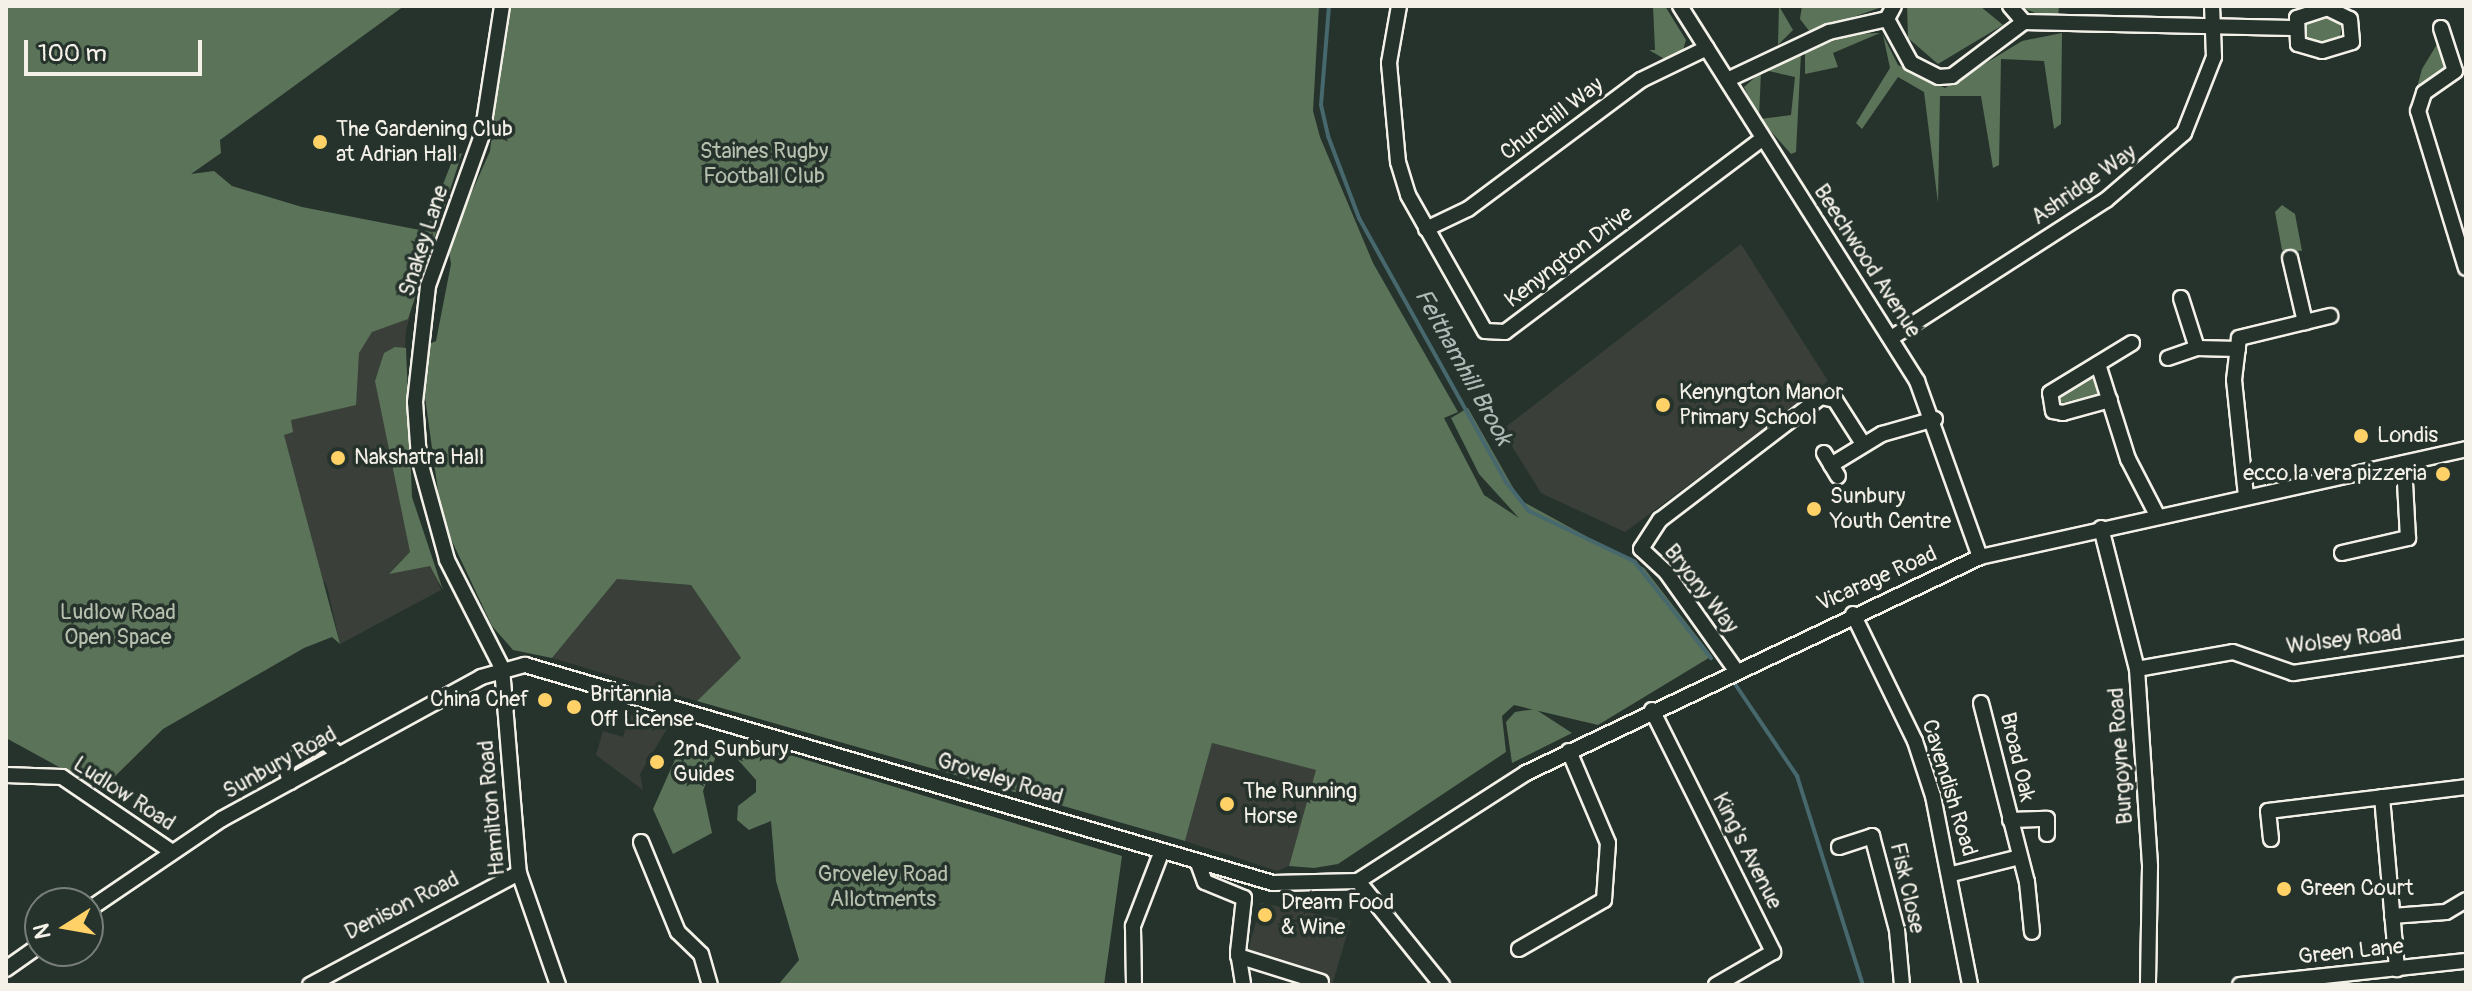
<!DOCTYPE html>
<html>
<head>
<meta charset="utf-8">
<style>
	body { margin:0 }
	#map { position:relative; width:2472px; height:991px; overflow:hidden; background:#26332d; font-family:Pangolin,sans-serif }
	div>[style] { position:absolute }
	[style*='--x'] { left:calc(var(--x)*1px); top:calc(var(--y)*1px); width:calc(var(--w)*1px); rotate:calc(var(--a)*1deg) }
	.built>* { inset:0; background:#3a4039 }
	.green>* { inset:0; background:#5b7358 }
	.round { border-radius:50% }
	.stream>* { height:4px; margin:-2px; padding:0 2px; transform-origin:2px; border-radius:2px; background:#47686d }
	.roads { filter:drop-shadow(2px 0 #f4f1e8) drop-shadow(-2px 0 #f4f1e8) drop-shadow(0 2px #f4f1e8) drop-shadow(0 -2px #f4f1e8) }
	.minor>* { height:14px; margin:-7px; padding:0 7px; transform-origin:7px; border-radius:7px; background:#26332d }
	.dots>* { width:22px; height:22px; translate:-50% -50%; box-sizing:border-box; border:4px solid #26332d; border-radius:50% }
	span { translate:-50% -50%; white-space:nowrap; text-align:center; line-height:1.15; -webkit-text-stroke:7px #26332d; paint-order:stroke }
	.street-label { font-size:22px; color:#f4f1e8 }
	.poi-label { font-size:22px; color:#f4f1e8 }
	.left { translate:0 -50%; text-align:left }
	.right { translate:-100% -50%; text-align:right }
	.park-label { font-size:22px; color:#b7bfae }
	.water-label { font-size:24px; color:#afbab7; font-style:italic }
	.frame { position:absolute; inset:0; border:8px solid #f4f1e8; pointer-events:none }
	.north { position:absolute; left:24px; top:887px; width:80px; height:80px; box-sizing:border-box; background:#26332d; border:2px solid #787f78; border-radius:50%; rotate:259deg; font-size:22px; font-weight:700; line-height:32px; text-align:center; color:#f4f1e8 }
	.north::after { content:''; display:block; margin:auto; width:28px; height:36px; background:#ffd166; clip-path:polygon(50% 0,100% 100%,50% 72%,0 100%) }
	.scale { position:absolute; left:24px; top:40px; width:178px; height:36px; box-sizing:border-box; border:4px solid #f4f1e8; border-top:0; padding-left:10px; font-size:24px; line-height:28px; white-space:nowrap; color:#f4f1e8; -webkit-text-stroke:6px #26332d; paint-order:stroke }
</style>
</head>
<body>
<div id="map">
	<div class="built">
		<div style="clip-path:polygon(170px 181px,428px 240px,406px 331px,401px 417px,409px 497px,441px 590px,340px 644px,327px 586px,289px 530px)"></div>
		<div style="clip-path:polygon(1741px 244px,1828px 381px,1625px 532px,1541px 493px,1502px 430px)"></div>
		<div style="clip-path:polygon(617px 579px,691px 585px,741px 658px,697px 701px,552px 658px)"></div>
		<div style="clip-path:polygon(630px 715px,668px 727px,640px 774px,643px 790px,596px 755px,603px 731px,623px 737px)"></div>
		<div style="clip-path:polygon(1212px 743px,1317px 770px,1289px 866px,1277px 871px,1185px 841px)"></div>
		<div style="clip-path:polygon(1261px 903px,1351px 921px,1332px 985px,1246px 958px)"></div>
	</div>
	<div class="green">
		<div style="clip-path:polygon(6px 6px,404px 6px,220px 140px,221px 153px,191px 174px,214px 171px,232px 186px,302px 207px,425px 231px,454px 156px,462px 153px,408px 319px,372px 332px,359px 353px,356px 405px,291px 420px,293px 432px,284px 435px,340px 644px,332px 637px,304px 648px,163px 729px,101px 790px,6px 738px)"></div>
		<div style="clip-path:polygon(508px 6px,1319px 6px,1313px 111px,1320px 137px,1373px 263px,1458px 412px,1444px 418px,1484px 495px,1519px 518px,1479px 474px,1451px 418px,1468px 408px,1520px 500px,1644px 568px,1712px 656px,1598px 725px,1514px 705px,1502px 716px,1506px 752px,1338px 864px,1314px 868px,1289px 866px,1316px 770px,1212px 743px,1185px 841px,697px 701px,741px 658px,691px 585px,617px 579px,552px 658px,513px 650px,492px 626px,442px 520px,424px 390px,427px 345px,436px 341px,451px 264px,448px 246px,490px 151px)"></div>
		<div style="clip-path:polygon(1653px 6px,1665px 6px,1686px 40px,1682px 53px,1668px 61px,1649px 50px,1655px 50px)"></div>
		<div style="clip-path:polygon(1779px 6px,1793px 30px,1778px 45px)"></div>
		<div style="clip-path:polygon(1802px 6px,1885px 6px,1810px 32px,1800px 19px)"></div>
		<div style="clip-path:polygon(1907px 6px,1980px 6px,2003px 25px,1938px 64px,1908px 38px)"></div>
		<div style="clip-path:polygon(2018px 6px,2059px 6px,2058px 18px,2035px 13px)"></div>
		<div class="round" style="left:2305px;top:12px;width:36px;height:36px"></div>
		<div style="clip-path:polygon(1880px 33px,1833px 53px,1838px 67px,1805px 74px,1805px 52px,1852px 34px)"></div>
		<div style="clip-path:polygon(2062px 33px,2061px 124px,2054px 129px,2044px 61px,2001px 59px,1999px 165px,1993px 168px,1981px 96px,1940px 96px,1938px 203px,1924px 92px,1898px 77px,1862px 129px,1856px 123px,1890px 68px,1883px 35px,1898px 65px,1945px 88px,2022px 41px)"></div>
		<div style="clip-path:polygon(2439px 41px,2449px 72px,2416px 91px,2422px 69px)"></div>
		<div style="clip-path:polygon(1801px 53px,1796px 152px,1791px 154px,1760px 119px,1791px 115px,1795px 77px,1764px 70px)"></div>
		<div style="clip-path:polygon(1761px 72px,1759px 117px,1744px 87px)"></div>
		<div style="clip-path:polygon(2282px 205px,2295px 214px,2302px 251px,2282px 250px,2275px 212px)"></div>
		<div style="clip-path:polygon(395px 347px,406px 348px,412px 497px,443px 590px,430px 566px,389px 574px,410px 552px,375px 381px,384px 353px)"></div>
		<div style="clip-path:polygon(2089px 374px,2097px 377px,2100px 394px,2057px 404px,2056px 397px)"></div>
		<div style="clip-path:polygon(1535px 709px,1572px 733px,1512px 763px,1506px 722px,1515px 712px)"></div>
		<div style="clip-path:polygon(744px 741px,1122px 856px,1104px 985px,778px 985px,799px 960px,776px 881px,771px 821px,749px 830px,737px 820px,738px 806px,756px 792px,756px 780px,732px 753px)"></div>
		<div style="clip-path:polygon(681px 746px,716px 756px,703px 791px,712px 833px,673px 854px,653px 809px)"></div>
	</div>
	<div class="stream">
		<div style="--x:1329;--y:6;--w:99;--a:94.6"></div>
		<div style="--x:1321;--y:105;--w:32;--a:77"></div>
		<div style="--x:1328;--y:136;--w:88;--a:69.3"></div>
		<div style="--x:1359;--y:218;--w:302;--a:60.9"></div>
		<div style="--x:1506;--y:482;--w:37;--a:52"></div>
		<div style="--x:1529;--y:511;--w:116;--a:25.5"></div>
		<div style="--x:1634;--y:561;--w:124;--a:51.6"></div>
		<div style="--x:1733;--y:681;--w:115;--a:56"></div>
		<div style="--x:1797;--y:776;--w:219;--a:72.5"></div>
	</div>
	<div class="roads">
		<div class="minor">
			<div style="--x:502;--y:6;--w:131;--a:98.8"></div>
			<div style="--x:482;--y:135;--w:160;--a:109.7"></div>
			<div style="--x:428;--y:286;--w:117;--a:96.4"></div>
			<div style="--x:415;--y:402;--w:56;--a:85.9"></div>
			<div style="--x:419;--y:458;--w:106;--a:74.6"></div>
			<div style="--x:447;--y:560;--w:121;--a:63"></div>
			<div style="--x:502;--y:668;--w:206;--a:85.3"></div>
			<div style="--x:519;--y:873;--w:119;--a:70.8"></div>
			<div style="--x:1399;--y:6;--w:58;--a:100"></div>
			<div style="--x:1389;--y:63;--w:99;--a:84.8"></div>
			<div style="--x:1398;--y:162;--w:34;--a:73"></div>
			<div style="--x:1408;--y:195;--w:156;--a:60.5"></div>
			<div style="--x:1485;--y:331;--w:20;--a:3"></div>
			<div style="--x:1505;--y:332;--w:321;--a:-36.9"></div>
			<div style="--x:1680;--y:6;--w:444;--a:57.7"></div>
			<div style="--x:1917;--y:381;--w:187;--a:70.3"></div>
			<div style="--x:2010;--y:6;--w:21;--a:49"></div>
			<div style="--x:2327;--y:8;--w:25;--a:26"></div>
			<div style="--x:2350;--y:19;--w:23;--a:85"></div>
			<div style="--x:2352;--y:42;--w:31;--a:163"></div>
			<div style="--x:2322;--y:51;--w:25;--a:-164"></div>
			<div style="--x:2298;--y:44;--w:26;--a:-92"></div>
			<div style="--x:2297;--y:18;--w:32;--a:-18"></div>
			<div style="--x:1887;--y:19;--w:50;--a:61.4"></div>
			<div style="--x:1911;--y:63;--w:31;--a:27"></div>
			<div style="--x:1939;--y:77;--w:13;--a:-4"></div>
			<div style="--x:1952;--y:76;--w:90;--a:-36.9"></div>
			<div style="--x:2024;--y:22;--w:268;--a:1.3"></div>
			<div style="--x:2441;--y:28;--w:45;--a:72"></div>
			<div style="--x:2455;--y:71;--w:38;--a:145"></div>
			<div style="--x:2424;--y:93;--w:19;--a:108"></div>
			<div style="--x:2418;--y:111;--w:164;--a:73"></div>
			<div style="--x:1727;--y:80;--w:113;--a:-25.2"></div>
			<div style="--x:1829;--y:32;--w:59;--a:-12.6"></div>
			<div style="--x:1887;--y:19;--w:15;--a:-62"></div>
			<div style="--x:1426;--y:229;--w:47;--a:-25.5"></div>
			<div style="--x:1468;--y:209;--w:216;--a:-36.7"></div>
			<div style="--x:1641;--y:80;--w:73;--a:-25.9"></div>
			<div style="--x:2290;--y:258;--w:66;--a:76.8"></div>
			<div style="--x:2181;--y:298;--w:52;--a:72.3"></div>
			<div style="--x:1891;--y:338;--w:255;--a:-32.7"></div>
			<div style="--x:2106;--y:200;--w:103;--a:-40.7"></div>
			<div style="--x:2184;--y:133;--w:82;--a:-68.5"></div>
			<div style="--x:2214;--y:57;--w:51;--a:-92.2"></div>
			<div style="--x:2168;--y:358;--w:31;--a:-19"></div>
			<div style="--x:2197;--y:348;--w:41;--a:1.4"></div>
			<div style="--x:2098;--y:364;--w:100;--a:72.5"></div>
			<div style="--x:2128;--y:459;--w:63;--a:62.6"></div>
			<div style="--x:2110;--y:400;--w:49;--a:164.5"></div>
			<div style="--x:2063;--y:413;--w:10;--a:-169"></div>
			<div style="--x:2053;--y:411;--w:18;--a:-99"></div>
			<div style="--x:2050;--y:393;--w:96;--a:-31.4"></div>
			<div style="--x:1824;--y:453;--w:27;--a:59"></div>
			<div style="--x:1831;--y:465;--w:60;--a:-31.3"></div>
			<div style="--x:1882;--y:434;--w:55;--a:-15.8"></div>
			<div style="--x:2246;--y:496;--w:117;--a:-95.9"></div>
			<div style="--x:2234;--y:380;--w:42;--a:-83.2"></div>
			<div style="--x:2239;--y:338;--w:94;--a:-13.6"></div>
			<div style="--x:2101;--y:528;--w:146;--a:75.7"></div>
			<div style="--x:2137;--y:669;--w:198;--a:86.2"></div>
			<div style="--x:2150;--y:867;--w:118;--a:91"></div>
			<div style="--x:2342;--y:553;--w:68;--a:-12.8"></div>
			<div style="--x:2408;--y:538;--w:75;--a:-93.1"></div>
			<div style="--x:1853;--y:614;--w:141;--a:64"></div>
			<div style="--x:1915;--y:741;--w:58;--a:71.9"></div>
			<div style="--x:1933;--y:796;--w:193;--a:78.9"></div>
			<div style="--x:1735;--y:669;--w:119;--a:-125.4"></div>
			<div style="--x:1666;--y:572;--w:34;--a:-137"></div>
			<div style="--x:1641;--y:549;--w:35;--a:-57"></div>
			<div style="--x:1660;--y:520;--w:203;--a:-37.4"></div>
			<div style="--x:1821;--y:397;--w:14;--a:12"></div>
			<div style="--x:1835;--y:400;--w:52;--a:57.5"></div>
			<div style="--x:2137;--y:669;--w:97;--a:-10"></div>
			<div style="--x:2233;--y:652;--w:64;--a:19.3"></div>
			<div style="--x:2293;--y:673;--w:175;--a:-8.5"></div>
			<div style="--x:1981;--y:703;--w:185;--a:75.6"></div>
			<div style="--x:2027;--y:882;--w:50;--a:84.3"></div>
			<div style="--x:1652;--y:710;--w:271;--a:63.4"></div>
			<div style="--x:1773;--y:952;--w:66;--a:149.9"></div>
			<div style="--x:6;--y:775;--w:56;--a:2"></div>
			<div style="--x:62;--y:777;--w:132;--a:34.2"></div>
			<div style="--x:290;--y:782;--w:19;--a:-106"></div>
			<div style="--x:285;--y:764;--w:45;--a:-30.5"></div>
			<div style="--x:324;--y:741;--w:21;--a:43"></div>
			<div style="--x:2382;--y:797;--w:173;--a:85"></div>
			<div style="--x:2010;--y:820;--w:37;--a:-2"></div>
			<div style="--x:2047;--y:819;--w:15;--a:90"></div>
			<div style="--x:2271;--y:839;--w:28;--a:-96"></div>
			<div style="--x:2268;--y:811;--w:199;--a:-6.9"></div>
			<div style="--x:641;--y:842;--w:97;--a:67.7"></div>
			<div style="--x:678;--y:932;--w:32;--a:44"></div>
			<div style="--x:701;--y:954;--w:32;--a:74"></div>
			<div style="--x:1839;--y:847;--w:35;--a:-18"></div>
			<div style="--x:1872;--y:836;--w:97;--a:75.1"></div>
			<div style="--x:1897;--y:930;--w:55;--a:84.8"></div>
			<div style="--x:1198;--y:863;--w:20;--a:70"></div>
			<div style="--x:1205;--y:882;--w:42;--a:22.3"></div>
			<div style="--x:1244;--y:898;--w:54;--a:96.3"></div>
			<div style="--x:1238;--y:952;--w:33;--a:81"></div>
			<div style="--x:1952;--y:874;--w:70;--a:-14"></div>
			<div style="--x:1358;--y:881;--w:134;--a:51.1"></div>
			<div style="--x:88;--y:910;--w:162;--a:-34.2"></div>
			<div style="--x:222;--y:819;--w:295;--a:-28.7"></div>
			<div style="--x:481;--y:677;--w:46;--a:-15.3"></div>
			<div style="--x:525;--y:665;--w:779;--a:16.25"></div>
			<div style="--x:1273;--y:883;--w:85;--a:-1.3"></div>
			<div style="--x:1358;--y:881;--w:200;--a:-32.7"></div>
			<div style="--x:1526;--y:773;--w:503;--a:-25.44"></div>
			<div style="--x:1980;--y:557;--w:498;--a:-12.5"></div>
			<div style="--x:2392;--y:916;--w:54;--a:-4.2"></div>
			<div style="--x:2446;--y:912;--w:23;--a:-31"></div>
			<div style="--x:1519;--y:949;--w:98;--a:-30"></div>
			<div style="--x:1604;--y:900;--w:57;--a:-86"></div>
			<div style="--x:1608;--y:843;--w:100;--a:-113"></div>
			<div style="--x:1238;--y:956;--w:87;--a:17.4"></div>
			<div style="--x:6;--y:969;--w:42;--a:-35.2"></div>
			<div style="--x:310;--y:985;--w:237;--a:-28.2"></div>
			<div style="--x:1134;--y:985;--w:59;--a:-91"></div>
			<div style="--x:1133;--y:926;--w:80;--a:-68.9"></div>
			<div style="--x:2240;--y:985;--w:227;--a:-6.1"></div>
		</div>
	</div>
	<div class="dots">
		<div style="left:320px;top:142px;background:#ffd166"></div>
		<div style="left:1663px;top:405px;background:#ffd166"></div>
		<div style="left:2361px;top:436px;background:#ffd166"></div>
		<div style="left:338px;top:458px;background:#ffd166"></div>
		<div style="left:2443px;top:474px;background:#ffd166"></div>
		<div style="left:1814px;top:509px;background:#ffd166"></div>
		<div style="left:545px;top:700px;background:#ffd166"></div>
		<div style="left:574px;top:707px;background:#ffd166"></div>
		<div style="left:657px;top:762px;background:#ffd166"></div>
		<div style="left:1227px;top:804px;background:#ffd166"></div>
		<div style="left:2284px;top:889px;background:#ffd166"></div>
		<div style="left:1265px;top:915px;background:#ffd166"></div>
	</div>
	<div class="street-label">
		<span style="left:1552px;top:119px;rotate:-37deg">Churchill Way</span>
		<span style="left:2084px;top:185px;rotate:-35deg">Ashridge Way</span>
		<span style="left:424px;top:241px;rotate:-72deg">Snakey Lane</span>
		<span style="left:1569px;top:257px;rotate:-37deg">Kenyngton Drive</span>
		<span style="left:1867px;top:261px;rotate:57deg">Beechwood Avenue</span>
		<span style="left:1877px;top:579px;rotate:-24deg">Vicarage Road</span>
		<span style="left:1701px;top:589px;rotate:52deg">Bryony Way</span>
		<span style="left:2344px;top:640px;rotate:-7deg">Wolsey Road</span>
		<span style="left:2121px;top:756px;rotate:-94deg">Burgoyne Road</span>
		<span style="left:2017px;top:757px;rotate:77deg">Broad Oak</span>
		<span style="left:280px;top:763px;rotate:-29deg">Sunbury Road</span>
		<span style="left:1000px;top:779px;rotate:17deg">Groveley Road</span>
		<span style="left:1949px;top:788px;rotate:73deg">Cavendish Road</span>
		<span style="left:124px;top:794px;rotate:33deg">Ludlow Road</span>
		<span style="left:492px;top:808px;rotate:-95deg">Hamilton Road</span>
		<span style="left:1747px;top:851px;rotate:63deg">King's Avenue</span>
		<span style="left:1907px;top:888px;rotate:77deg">Fisk Close</span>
		<span style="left:402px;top:906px;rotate:-27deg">Denison Road</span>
		<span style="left:2351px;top:952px;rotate:-6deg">Green Lane</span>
	</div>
	<div class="poi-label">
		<span class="left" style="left:336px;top:142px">The Gardening Club<br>at Adrian Hall</span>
		<span class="left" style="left:1679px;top:405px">Kenyngton Manor<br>Primary School</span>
		<span class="left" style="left:2377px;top:436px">Londis</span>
		<span class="left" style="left:354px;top:458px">Nakshatra Hall</span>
		<span class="right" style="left:2427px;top:474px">ecco la vera pizzeria</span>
		<span class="left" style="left:1830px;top:509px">Sunbury<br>Youth Centre</span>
		<span class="left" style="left:590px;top:707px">Britannia<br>Off License</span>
		<span class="right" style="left:529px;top:700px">China Chef</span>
		<span class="left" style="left:673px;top:762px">2nd Sunbury<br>Guides</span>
		<span class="left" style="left:1243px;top:804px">The Running<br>Horse</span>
		<span class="left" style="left:2300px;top:889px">Green Court</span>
		<span class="left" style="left:1281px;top:915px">Dream Food<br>&amp; Wine</span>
	</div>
	<div class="park-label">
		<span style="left:764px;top:164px">Staines Rugby<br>Football Club</span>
		<span style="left:118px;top:625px">Ludlow Road<br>Open Space</span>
		<span style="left:883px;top:887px">Groveley Road<br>Allotments</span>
	</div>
	<div class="water-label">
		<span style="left:1463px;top:367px;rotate:61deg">Felthamhill Brook</span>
	</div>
	<div class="frame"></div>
	<div class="north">N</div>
	<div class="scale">100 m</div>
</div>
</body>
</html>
